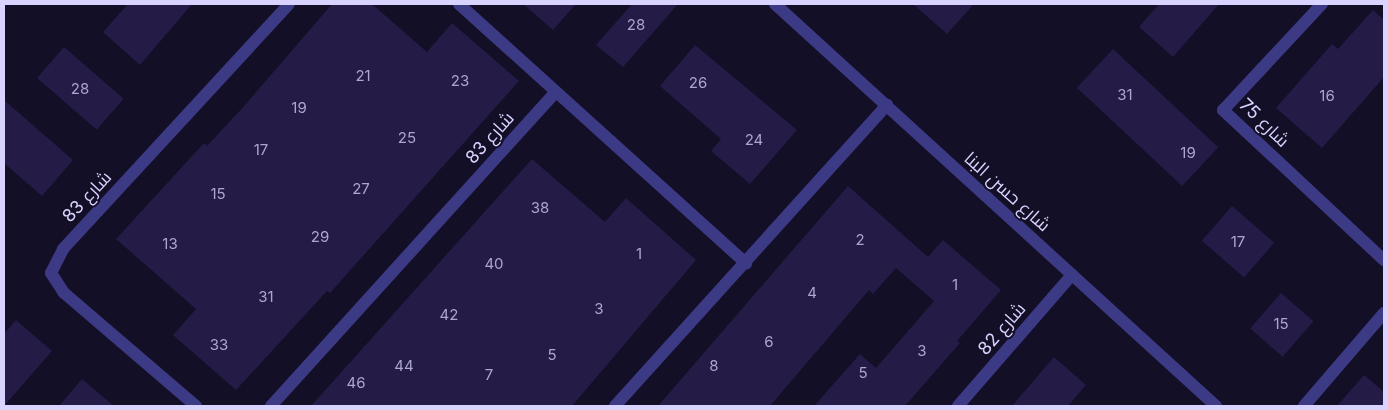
<!DOCTYPE html>
<html>
<head>
<meta charset="utf-8">
<style>
	body { margin:0 }
	#map { position:relative; width:1388px; height:410px; overflow:hidden; background:#130f26; font-family:Inter,Cairo,sans-serif }
	div>[style] { position:absolute }
	[style*='--x'] { left:calc(var(--x)*1px); top:calc(var(--y)*1px); width:calc(var(--w)*1px); rotate:calc(var(--a)*1deg) }
	.building>* { inset:0; background:#241b47; transform-origin:0 0 }
	.minor>* { height:12px; margin:-6px; padding:0 6px; transform-origin:6px; border-radius:6px; background:#3d3a85 }
	.tertiary>* { height:12px; margin:-6px; padding:0 6px; transform-origin:6px; border-radius:6px; background:#3d3a85 }
	span { translate:-50% -50%; white-space:nowrap; text-align:center; line-height:1.15; -webkit-text-stroke:4px #130f26; paint-order:stroke }
	.number-label { font-size:15px; color:#aca6d1 }
	.number-label span { -webkit-text-stroke-width:0 }
	.street-label { font-size:18px; color:#d9d4ff }
	.frame { position:absolute; inset:0; border:5px solid #d9d4ff; pointer-events:none }
</style>
</head>
<body>
<div id="map">
	<div class="building">
		<div style="clip-path:polygon(128px 4px,192px 4px,140px 65px,103px 32px)"></div>
		<div style="clip-path:polygon(332px 4px,372px 4px,427px 52px,452px 23px,519px 81px,330px 293px,327px 291px,236px 390px,173px 335px,196px 309px,116px 239px,204px 143px,207px 146px,245px 105px)"></div>
		<div style="clip-path:polygon(523px 4px,576px 4px,553px 30px)"></div>
		<div style="clip-path:polygon(632px 4px,678px 4px,623px 67px,596px 45px)"></div>
		<div style="clip-path:polygon(913px 4px,974px 4px,947px 34px)"></div>
		<div style="clip-path:polygon(1159px 4px,1219px 4px,1173px 57px,1139px 27px)"></div>
		<div style="clip-path:polygon(1373px 10px,1384px 20px,1384px 77px,1322px 148px,1276px 108px,1332px 44px,1338px 49px)"></div>
		<div style="clip-path:polygon(695px 45px,797px 130px,750px 184px,711px 151px,721px 139px,660px 86px)"></div>
		<div style="left:64px;top:47px;width:79px;height:41px;rotate:41deg"></div>
		<div style="left:1113px;top:49px;width:144px;height:53px;rotate:43deg"></div>
		<div style="clip-path:polygon(4px 100px,73px 160px,42px 196px,4px 163px)"></div>
		<div style="clip-path:polygon(532px 159px,605px 222px,626px 198px,696px 260px,572px 406px,311px 406px)"></div>
		<div style="clip-path:polygon(848px 186px,928px 257px,943px 240px,1001px 290px,957px 341px,960px 343px,905px 406px,814px 406px,860px 354px,876px 368px,934px 301px,896px 268px,873px 294px,869px 290px,770px 406px,658px 406px)"></div>
		<div style="left:1232px;top:206px;width:56px;height:46px;rotate:41deg"></div>
		<div style="left:1281px;top:293px;width:43px;height:47px;rotate:41deg"></div>
		<div style="clip-path:polygon(16px 320px,52px 351px,4px 406px,4px 334px)"></div>
		<div style="clip-path:polygon(1054px 357px,1086px 385px,1068px 406px,1012px 406px)"></div>
		<div style="clip-path:polygon(1364px 375px,1384px 392px,1384px 406px,1337px 406px)"></div>
		<div style="clip-path:polygon(82px 379px,114px 406px,59px 406px)"></div>
	</div>
	<div class="minor">
		<div style="--x:459;--y:4;--w:387;--a:42.1"></div>
		<div style="--x:1322;--y:4;--w:145;--a:133"></div>
		<div style="--x:1223;--y:110;--w:220;--a:43"></div>
		<div style="--x:196;--y:406;--w:174;--a:-139.4"></div>
		<div style="--x:64;--y:293;--w:24;--a:-123"></div>
		<div style="--x:51;--y:273;--w:27;--a:-63"></div>
		<div style="--x:63;--y:249;--w:333;--a:-47.3"></div>
		<div style="--x:271;--y:406;--w:421;--a:-47.8"></div>
		<div style="--x:615;--y:406;--w:406;--a:-47.9"></div>
		<div style="--x:958;--y:406;--w:174;--a:-49"></div>
		<div style="--x:1304;--y:406;--w:123;--a:-49.3"></div>
	</div>
	<div class="tertiary">
		<div style="--x:775;--y:4;--w:597;--a:42.35"></div>
	</div>
	<div class="number-label">
		<span style="left:636px;top:25px">28</span>
		<span style="left:363px;top:76px">21</span>
		<span style="left:460px;top:81px">23</span>
		<span style="left:698px;top:83px">26</span>
		<span style="left:80px;top:89px">28</span>
		<span style="left:1125px;top:95px">31</span>
		<span style="left:1327px;top:96px">16</span>
		<span style="left:299px;top:108px">19</span>
		<span style="left:407px;top:138px">25</span>
		<span style="left:754px;top:140px">24</span>
		<span style="left:261px;top:150px">17</span>
		<span style="left:1188px;top:153px">19</span>
		<span style="left:361px;top:189px">27</span>
		<span style="left:218px;top:194px">15</span>
		<span style="left:540px;top:208px">38</span>
		<span style="left:320px;top:237px">29</span>
		<span style="left:860px;top:240px">2</span>
		<span style="left:1238px;top:242px">17</span>
		<span style="left:170px;top:244px">13</span>
		<span style="left:639px;top:254px">1</span>
		<span style="left:494px;top:264px">40</span>
		<span style="left:955px;top:285px">1</span>
		<span style="left:812px;top:293px">4</span>
		<span style="left:266px;top:297px">31</span>
		<span style="left:599px;top:309px">3</span>
		<span style="left:449px;top:315px">42</span>
		<span style="left:1281px;top:324px">15</span>
		<span style="left:769px;top:342px">6</span>
		<span style="left:219px;top:345px">33</span>
		<span style="left:922px;top:351px">3</span>
		<span style="left:552px;top:355px">5</span>
		<span style="left:404px;top:366px">44</span>
		<span style="left:714px;top:366px">8</span>
		<span style="left:863px;top:373px">5</span>
		<span style="left:489px;top:375px">7</span>
		<span style="left:356px;top:383px">46</span>
	</div>
	<div class="street-label">
		<span style="left:1264px;top:123px;rotate:44deg">شارع 75</span>
		<span style="left:490px;top:138px;rotate:-48deg">شارع 83</span>
		<span style="left:1007px;top:192px;rotate:42deg">شارع حسن البنا</span>
		<span style="left:87px;top:197px;rotate:-47deg">شارع 83</span>
		<span style="left:1002px;top:329px;rotate:-49deg">شارع 82</span>
	</div>
	<div class="frame"></div>
</div>
</body>
</html>
